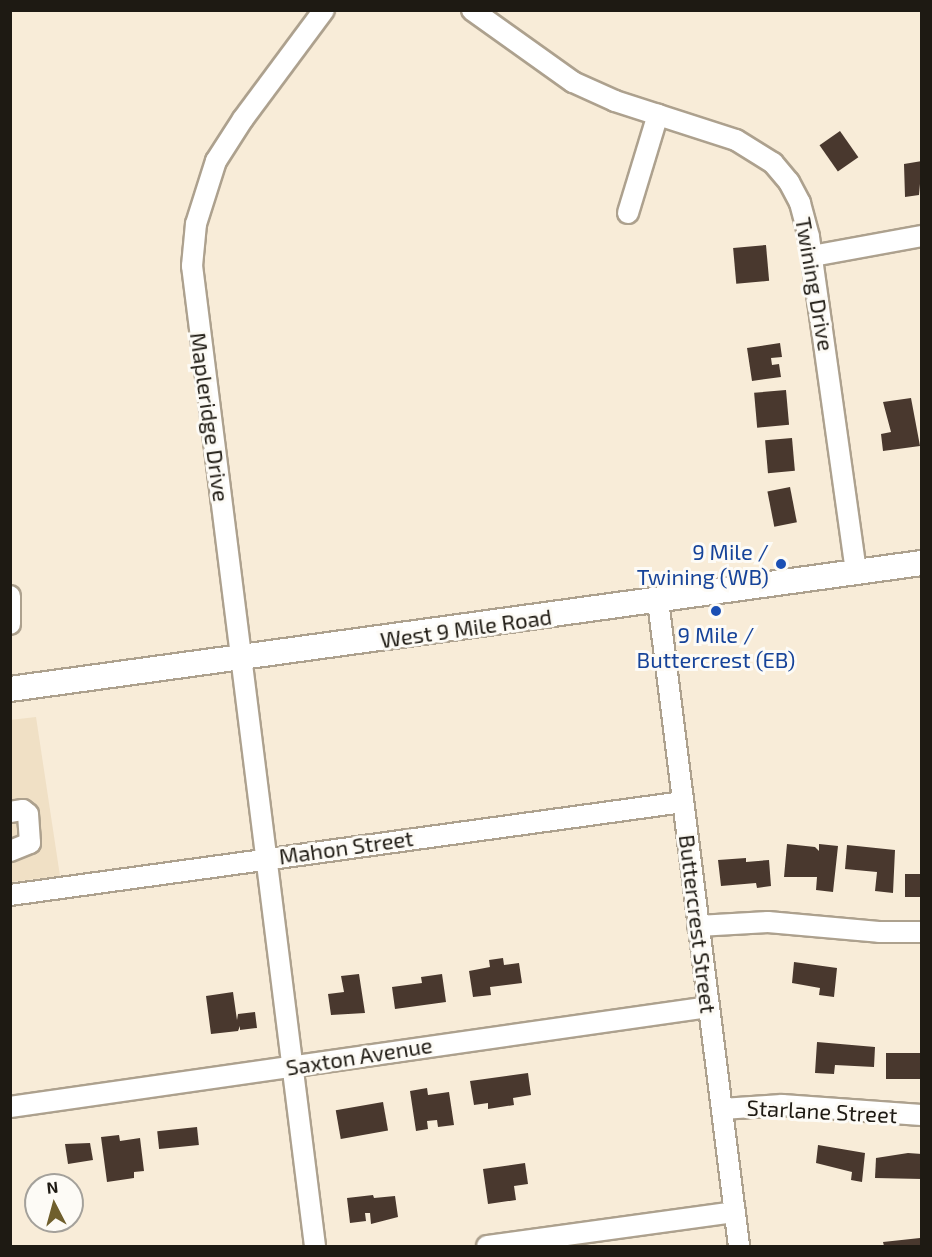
<!DOCTYPE html>
<html>
<head>
<meta charset="utf-8">
<style>
	body { margin:0 }
	#map { position:relative; width:932px; height:1257px; overflow:hidden; background:#f8ecd8; font-family:"Exo 2",sans-serif }
	div>[style] { position:absolute }
	[style*='--x'] { left:calc(var(--x)*1px); top:calc(var(--y)*1px); width:calc(var(--w)*1px); rotate:calc(var(--a)*1deg) }
	.built>* { inset:0; background:#f0e0c5 }
	.building>* { inset:0; background:#49382e; transform-origin:0 0 }
	.roads { filter:drop-shadow(2px 0 #ada18e) drop-shadow(-2px 0 #ada18e) drop-shadow(0 2px #ada18e) drop-shadow(0 -2px #ada18e) }
	.minor>* { height:20px; margin:-10px; padding:0 10px; transform-origin:10px; border-radius:10px; background:#fff }
	.major>* { height:24px; margin:-12px; padding:0 12px; transform-origin:12px; border-radius:12px; background:#fff }
	.dots>* { width:16px; height:16px; translate:-50% -50%; box-sizing:border-box; border:3px solid #fdfbf6; border-radius:50% }
	span { translate:-50% -50%; white-space:nowrap; text-align:center; line-height:1.15; -webkit-text-stroke:6px #fdfbf6; paint-order:stroke }
	.street-label { font-size:22px; color:#1e1a13 }
	.transit-label { font-size:22px; color:#164399 }
	.right { translate:-100% -50%; text-align:right }
	.frame { position:absolute; inset:0; border:12px solid #1e1a13; pointer-events:none }
	.north { position:absolute; left:24px; top:1173px; width:60px; height:60px; box-sizing:border-box; background:#fdfbf6; border:2px solid #a4a19b; border-radius:50%; rotate:354deg; font-size:16px; font-weight:700; line-height:24px; text-align:center; color:#1e1a13 }
	.north::after { content:''; display:block; margin:auto; width:21px; height:27px; background:#6f5f2d; clip-path:polygon(50% 0,100% 100%,50% 72%,0 100%) }
</style>
</head>
<body>
<div id="map">
	<div class="built">
		<div style="clip-path:polygon(36px 717px,60px 876px,11px 882px,10px 720px)"></div>
	</div>
	<div class="building">
		<div style="left:840px;top:131px;width:32px;height:25px;rotate:55deg"></div>
		<div style="clip-path:polygon(922px 161px,919px 195px,905px 197px,904px 164px)"></div>
		<div style="left:766px;top:245px;width:36px;height:33px;rotate:85deg"></div>
		<div style="clip-path:polygon(780px 343px,782px 357px,771px 358px,772px 365px,779px 364px,781px 377px,752px 381px,747px 348px)"></div>
		<div style="left:786px;top:390px;width:35px;height:32px;rotate:85deg"></div>
		<div style="clip-path:polygon(911px 398px,920px 446px,883px 451px,881px 434px,891px 432px,883px 402px)"></div>
		<div style="left:792px;top:438px;width:33px;height:27px;rotate:85deg"></div>
		<div style="left:790px;top:487px;width:36px;height:23px;rotate:79deg"></div>
		<div style="clip-path:polygon(787px 844px,815px 847px,819px 851px,819px 844px,838px 846px,833px 892px,816px 890px,817px 877px,784px 877px)"></div>
		<div style="clip-path:polygon(847px 845px,895px 850px,893px 893px,875px 891px,877px 872px,845px 869px)"></div>
		<div style="clip-path:polygon(746px 858px,746px 862px,769px 860px,771px 886px,757px 888px,756px 883px,721px 886px,718px 860px)"></div>
		<div style="left:922px;top:874px;width:23px;height:17px;rotate:90deg"></div>
		<div style="clip-path:polygon(503px 958px,504px 965px,519px 963px,522px 983px,490px 987px,491px 995px,473px 997px,469px 971px,490px 967px,489px 960px)"></div>
		<div style="clip-path:polygon(794px 962px,837px 968px,834px 997px,819px 995px,820px 988px,792px 983px)"></div>
		<div style="clip-path:polygon(359px 974px,365px 1013px,331px 1015px,328px 994px,344px 992px,341px 976px)"></div>
		<div style="clip-path:polygon(442px 974px,446px 1002px,395px 1009px,392px 987px,422px 983px,421px 977px)"></div>
		<div style="clip-path:polygon(233px 992px,237px 1020px,238px 1014px,255px 1012px,257px 1028px,240px 1030px,240px 1026px,238px 1031px,211px 1034px,206px 996px)"></div>
		<div style="clip-path:polygon(817px 1042px,875px 1047px,874px 1067px,835px 1065px,834px 1074px,815px 1073px)"></div>
		<div style="left:886px;top:1053px;width:36px;height:26px"></div>
		<div style="clip-path:polygon(528px 1073px,531px 1095px,513px 1098px,514px 1105px,488px 1109px,488px 1103px,474px 1105px,470px 1081px)"></div>
		<div style="clip-path:polygon(427px 1088px,428px 1095px,449px 1092px,454px 1125px,438px 1127px,437px 1120px,427px 1121px,428px 1129px,416px 1131px,410px 1091px)"></div>
		<div style="left:383px;top:1102px;width:29px;height:48px;rotate:80deg"></div>
		<div style="left:197px;top:1127px;width:18px;height:40px;rotate:84deg"></div>
		<div style="clip-path:polygon(119px 1135px,120px 1141px,140px 1138px,144px 1171px,134px 1172px,134px 1178px,107px 1182px,101px 1137px)"></div>
		<div style="clip-path:polygon(90px 1143px,93px 1160px,68px 1164px,65px 1144px)"></div>
		<div style="clip-path:polygon(818px 1145px,865px 1153px,862px 1182px,851px 1180px,852px 1172px,816px 1163px)"></div>
		<div style="clip-path:polygon(908px 1153px,922px 1154px,922px 1179px,875px 1178px,876px 1158px)"></div>
		<div style="clip-path:polygon(525px 1163px,528px 1184px,514px 1186px,516px 1200px,488px 1204px,483px 1169px)"></div>
		<div style="clip-path:polygon(373px 1195px,374px 1198px,395px 1196px,398px 1217px,371px 1224px,370px 1213px,365px 1213px,366px 1221px,350px 1223px,347px 1198px)"></div>
		<div style="clip-path:polygon(920px 1238px,922px 1246px,884px 1246px,883px 1242px)"></div>
	</div>
	<div class="roads">
		<div class="minor">
			<div style="--x:472;--y:10;--w:124;--a:35.5"></div>
			<div style="--x:573;--y:82;--w:46;--a:24.3"></div>
			<div style="--x:615;--y:101;--w:127;--a:17.9"></div>
			<div style="--x:736;--y:140;--w:44;--a:31.9"></div>
			<div style="--x:773;--y:163;--w:25;--a:50"></div>
			<div style="--x:789;--y:182;--w:24;--a:62"></div>
			<div style="--x:800;--y:203;--w:35;--a:75"></div>
			<div style="--x:809;--y:237;--w:338;--a:82"></div>
			<div style="--x:628;--y:213;--w:103;--a:-73.1"></div>
			<div style="--x:812;--y:256;--w:112;--a:-10.3"></div>
			<div style="--x:10;--y:596;--w:28;--a:90"></div>
			<div style="--x:658;--y:601;--w:650;--a:82.84"></div>
			<div style="--x:10;--y:812;--w:13;--a:-9"></div>
			<div style="--x:23;--y:810;--w:6;--a:39"></div>
			<div style="--x:28;--y:814;--w:29;--a:86"></div>
			<div style="--x:30;--y:843;--w:22;--a:158"></div>
			<div style="--x:10;--y:895;--w:679;--a:-7.87"></div>
			<div style="--x:698;--y:926;--w:70;--a:-3.3"></div>
			<div style="--x:768;--y:922;--w:111;--a:5.1"></div>
			<div style="--x:879;--y:932;--w:43;--a:0"></div>
			<div style="--x:10;--y:1107;--w:705;--a:-8.15"></div>
			<div style="--x:722;--y:1109;--w:60;--a:-3.8"></div>
			<div style="--x:782;--y:1105;--w:140;--a:4.1"></div>
			<div style="--x:315;--y:1246;--w:988;--a:-97.15"></div>
			<div style="--x:192;--y:266;--w:42;--a:-84.6"></div>
			<div style="--x:196;--y:224;--w:66;--a:-72.4"></div>
			<div style="--x:216;--y:161;--w:50;--a:-57.3"></div>
			<div style="--x:243;--y:119;--w:136;--a:-53.4"></div>
			<div style="--x:487;--y:1246;--w:250;--a:-7.8"></div>
		</div>
		<div class="major">
			<div style="--x:10;--y:689;--w:921;--a:-7.87"></div>
		</div>
	</div>
	<div class="dots">
		<div style="left:781px;top:564px;background:#1a4fb4"></div>
		<div style="left:716px;top:611px;background:#1a4fb4"></div>
	</div>
	<div class="street-label">
		<span style="left:815px;top:284px;rotate:80deg">Twining Drive</span>
		<span style="left:210px;top:417px;rotate:82deg">Mapleridge Drive</span>
		<span style="left:466px;top:628px;rotate:-8deg">West 9 Mile Road</span>
		<span style="left:346px;top:847px;rotate:-8deg">Mahon Street</span>
		<span style="left:698px;top:924px;rotate:83deg">Buttercrest Street</span>
		<span style="left:359px;top:1056px;rotate:-9deg">Saxton Avenue</span>
		<span style="left:822px;top:1111px;rotate:3deg">Starlane Street</span>
	</div>
	<div class="transit-label">
		<span class="right" style="left:769px;top:564px">9 Mile /<br>Twining (WB)</span>
		<span style="left:716px;top:647px">9 Mile /<br>Buttercrest (EB)</span>
	</div>
	<div class="frame"></div>
	<div class="north">N</div>
</div>
</body>
</html>
